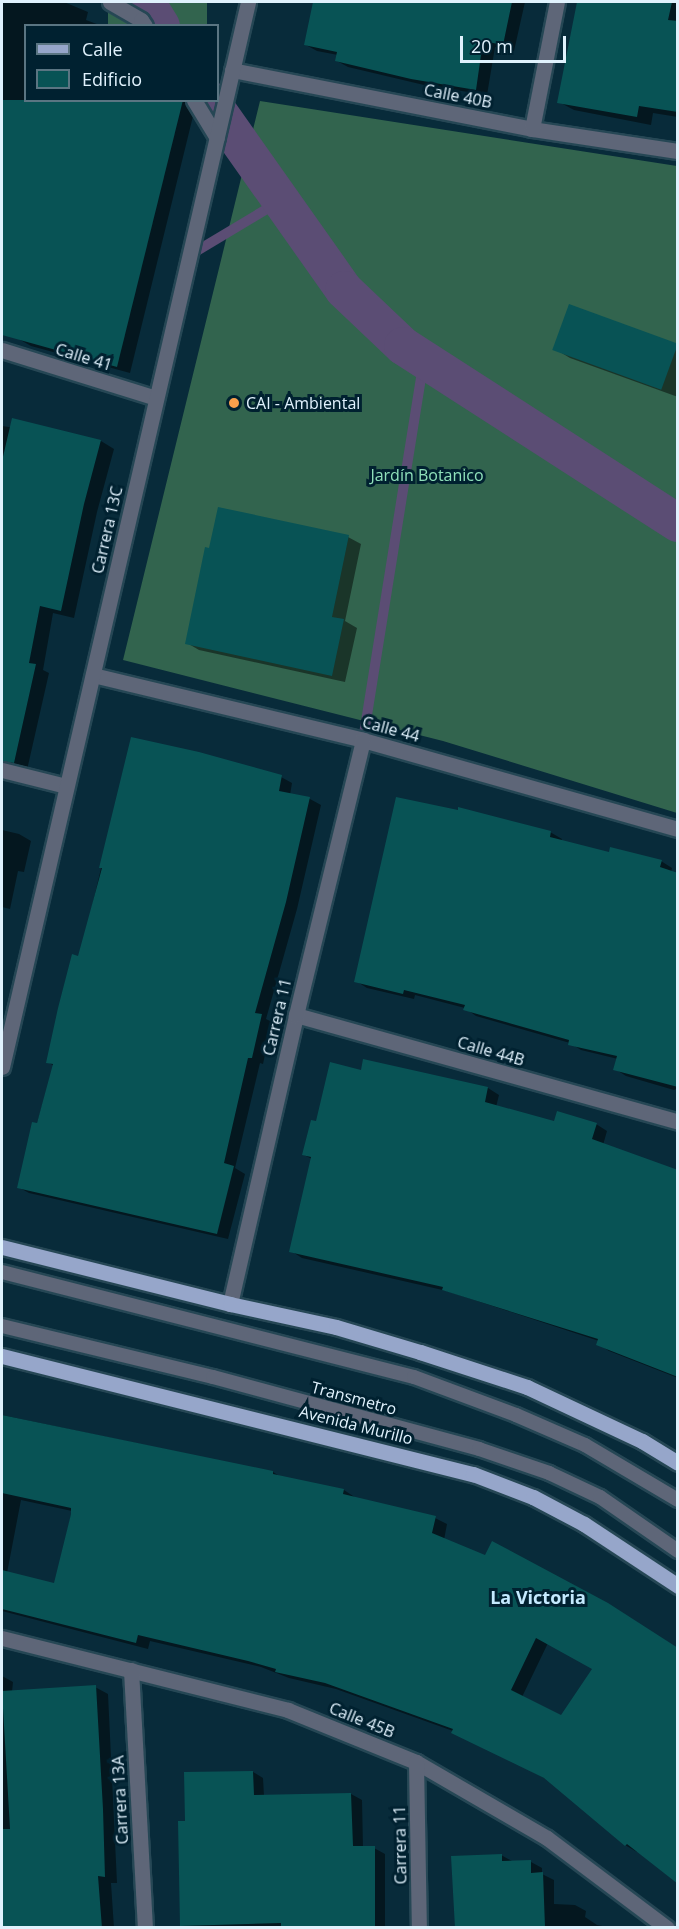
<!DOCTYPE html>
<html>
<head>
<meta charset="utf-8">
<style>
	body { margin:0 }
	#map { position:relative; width:679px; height:1929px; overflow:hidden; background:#082b3a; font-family:"Open Sans",sans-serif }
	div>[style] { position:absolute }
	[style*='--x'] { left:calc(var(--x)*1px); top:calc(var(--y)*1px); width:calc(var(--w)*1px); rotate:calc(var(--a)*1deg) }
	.forest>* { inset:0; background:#32644e; transform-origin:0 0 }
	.shadow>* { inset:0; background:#0007 }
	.stream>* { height:10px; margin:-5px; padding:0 5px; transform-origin:5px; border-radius:5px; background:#5b4d74 }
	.canal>* { height:38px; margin:-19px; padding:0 19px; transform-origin:19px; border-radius:19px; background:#5b4d74 }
	.building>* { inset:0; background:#085355; transform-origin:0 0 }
	.roads { filter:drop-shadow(2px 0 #264755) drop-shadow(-2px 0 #264755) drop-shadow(0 2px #264755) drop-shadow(0 -2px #264755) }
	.service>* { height:14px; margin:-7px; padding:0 7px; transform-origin:7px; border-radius:7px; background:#5e6678 }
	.pedestrian>* { height:15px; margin:-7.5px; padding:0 7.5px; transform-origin:7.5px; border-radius:7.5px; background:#5e6678 }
	.minor>* { height:15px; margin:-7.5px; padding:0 7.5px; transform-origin:7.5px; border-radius:7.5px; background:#5e6678 }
	.primary>* { height:15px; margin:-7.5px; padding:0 7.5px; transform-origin:7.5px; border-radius:7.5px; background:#96a6ca }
	.dots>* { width:16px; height:16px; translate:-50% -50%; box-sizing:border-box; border:3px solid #002130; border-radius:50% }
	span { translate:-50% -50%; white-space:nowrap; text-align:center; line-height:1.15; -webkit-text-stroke:6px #002130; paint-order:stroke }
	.street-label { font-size:16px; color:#e0f2fd }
	.poi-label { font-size:16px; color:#e0f2fd }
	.left { translate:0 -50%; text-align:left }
	.park-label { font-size:16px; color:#8fe0ba }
	.neighbourhood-label { font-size:18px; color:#c4eafe; font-weight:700 }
	.frame { position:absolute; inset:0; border:3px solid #e0f2fd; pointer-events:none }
	.legend { position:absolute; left:24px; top:24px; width:195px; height:78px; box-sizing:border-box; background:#002130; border:2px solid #5a7582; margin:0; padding:8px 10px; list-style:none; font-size:18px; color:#e0f2fd }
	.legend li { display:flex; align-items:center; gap:12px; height:30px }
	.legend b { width:30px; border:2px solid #5a7582 }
	.scale { position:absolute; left:460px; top:36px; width:106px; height:27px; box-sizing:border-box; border:3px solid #e0f2fd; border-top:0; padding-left:8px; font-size:18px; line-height:21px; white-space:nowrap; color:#e0f2fd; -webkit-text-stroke:4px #002130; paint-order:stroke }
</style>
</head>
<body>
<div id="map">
	<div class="forest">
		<div style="left:108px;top:2px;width:99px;height:25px"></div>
		<div style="clip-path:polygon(260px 101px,677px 166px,677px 813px,443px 741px,123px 660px)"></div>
	</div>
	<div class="shadow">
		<div style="clip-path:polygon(2px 2px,64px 2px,88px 12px,86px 20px,102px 26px,26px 26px,26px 100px,190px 100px,196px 104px,130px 373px,31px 346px,17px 338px,23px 317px,2px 311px)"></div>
		<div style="clip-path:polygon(314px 2px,525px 2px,514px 51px,495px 47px,487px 95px,424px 85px,348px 67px,337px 61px,338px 55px,317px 51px,306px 45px)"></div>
		<div style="clip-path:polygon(578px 2px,678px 2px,678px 117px,653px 113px,651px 125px,574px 110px,559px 102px)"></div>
		<div style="clip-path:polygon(678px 345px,678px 397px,570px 358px,555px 349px)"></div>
		<div style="clip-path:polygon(2px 426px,101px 441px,114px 449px,97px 512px,74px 618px,53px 613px,43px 670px,49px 673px,27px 770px,2px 764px)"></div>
		<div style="clip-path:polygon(348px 537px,361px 544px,345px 621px,357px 628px,345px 682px,199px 650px,187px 643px)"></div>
		<div style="clip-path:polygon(281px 777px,292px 783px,290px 795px,310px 799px,321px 805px,297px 909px,266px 1019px,272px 1022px,263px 1064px,260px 1063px,235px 1168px,245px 1174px,228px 1239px,29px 1193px,18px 1187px,54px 1066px,48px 1062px,80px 958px,109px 834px)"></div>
		<div style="clip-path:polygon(2px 830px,19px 834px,31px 841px,24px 872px,18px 871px,10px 909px,2px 907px)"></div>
		<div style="clip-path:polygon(550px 832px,562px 839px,561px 841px,610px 853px,661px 861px,672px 868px,671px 872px,678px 875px,678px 1088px,674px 1090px,626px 1076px,615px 1069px,618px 1059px,581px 1050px,570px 1043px,476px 1016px,465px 1008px,415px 995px,414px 999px,367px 988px,356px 981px)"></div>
		<div style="clip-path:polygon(364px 1061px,488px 1088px,499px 1095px,496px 1107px,555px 1123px,596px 1124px,607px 1131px,603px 1145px,678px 1171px,678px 1378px,609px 1351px,598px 1344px,599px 1341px,447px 1291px,302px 1258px,291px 1251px,312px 1159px,304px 1155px,317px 1123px,362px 1072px)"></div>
		<div style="clip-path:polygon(evenodd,2px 1415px,273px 1472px,281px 1477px,344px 1490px,356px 1498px,435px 1518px,447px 1524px,444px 1540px,607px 1605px,637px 1852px,625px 1845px,548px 1780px,453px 1731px,336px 1689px,289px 1678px,261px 1667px,150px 1641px,148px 1649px,2px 1611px,2px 1415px,21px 1500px,72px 1511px,55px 1585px,7px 1573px,21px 1500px,2px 1415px,548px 1643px,594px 1669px,561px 1717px,522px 1697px,548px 1643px)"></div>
		<div style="clip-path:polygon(2px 1676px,13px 1682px,12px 1692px,95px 1687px,108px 1694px,117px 1883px,111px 1883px,114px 1928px,2px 1928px)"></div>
		<div style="clip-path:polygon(253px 1772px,263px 1778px,264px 1796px,351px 1794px,362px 1800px,363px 1848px,374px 1848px,385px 1854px,385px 1928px,182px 1928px,179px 1823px,187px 1822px)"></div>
		<div style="clip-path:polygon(501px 1855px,512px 1861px,531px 1862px,542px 1868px,542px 1874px,554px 1880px,554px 1904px,575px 1905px,586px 1911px,585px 1917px,597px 1925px,613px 1928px,458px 1928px)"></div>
	</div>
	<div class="stream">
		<div style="--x:190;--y:255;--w:107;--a:-30.9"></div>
		<div style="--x:363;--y:740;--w:385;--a:-80.9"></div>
	</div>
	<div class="canal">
		<div style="--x:146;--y:2;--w:28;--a:58"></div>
		<div style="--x:210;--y:100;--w:232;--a:54.8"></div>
		<div style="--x:344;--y:290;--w:81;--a:43.5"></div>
		<div style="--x:403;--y:346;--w:327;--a:32.8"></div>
	</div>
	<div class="building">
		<div style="clip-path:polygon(313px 2px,512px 2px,503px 45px,483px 41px,476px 90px,411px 79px,335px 61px,337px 52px,304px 45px)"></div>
		<div style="clip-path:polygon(577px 2px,672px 2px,668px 20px,678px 21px,678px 112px,639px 106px,637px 117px,557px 103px)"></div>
		<div style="clip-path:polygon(2px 100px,183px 100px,117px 367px,2px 335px)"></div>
		<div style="left:569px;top:304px;width:116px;height:49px;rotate:20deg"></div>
		<div style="clip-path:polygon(12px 418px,101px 440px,84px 504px,61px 611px,40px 606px,29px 663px,36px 664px,14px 763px,2px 761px,2px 461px)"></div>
		<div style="clip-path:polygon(218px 507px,349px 535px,332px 617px,344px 619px,332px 676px,185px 644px,205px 547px,209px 548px)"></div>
		<div style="clip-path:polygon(131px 737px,199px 752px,282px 775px,279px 791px,310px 797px,286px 902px,255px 1013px,262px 1014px,252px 1058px,248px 1058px,224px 1163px,234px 1166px,217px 1234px,17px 1188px,32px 1122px,37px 1123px,53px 1064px,46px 1063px,58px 1008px,72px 954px,78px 956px,102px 868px,99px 868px)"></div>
		<div style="clip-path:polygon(396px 797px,458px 810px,458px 807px,551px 831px,550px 837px,609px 852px,610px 847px,662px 860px,660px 867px,678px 873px,678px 1087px,613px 1070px,617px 1056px,568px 1045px,569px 1040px,463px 1010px,465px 1005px,404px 990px,403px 994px,354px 982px)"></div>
		<div style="clip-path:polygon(363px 1059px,488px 1087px,485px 1102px,554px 1121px,557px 1111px,597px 1123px,592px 1139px,678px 1170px,678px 1377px,596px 1345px,598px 1339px,442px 1290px,443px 1287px,289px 1252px,311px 1157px,302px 1155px,311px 1120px,316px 1121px,330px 1062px,361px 1070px)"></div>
		<div style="clip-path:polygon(evenodd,2px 1415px,273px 1471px,273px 1474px,344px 1489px,343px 1494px,436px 1516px,432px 1533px,485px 1555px,492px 1541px,608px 1603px,678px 1648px,678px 1884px,627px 1844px,625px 1846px,544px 1778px,451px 1733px,453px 1729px,325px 1683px,275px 1672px,276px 1669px,248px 1661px,138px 1635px,136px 1643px,2px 1609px,2px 1570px,54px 1583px,71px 1514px,71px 1508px,2px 1493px,2px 1415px,536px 1638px,592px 1669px,561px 1715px,511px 1690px,536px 1638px)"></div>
		<div style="clip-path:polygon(96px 1685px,103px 1809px,105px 1877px,98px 1876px,102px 1928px,2px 1928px,2px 1829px,10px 1829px,2px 1691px)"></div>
		<div style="clip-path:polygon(253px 1771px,254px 1795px,351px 1793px,353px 1846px,375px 1846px,375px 1928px,281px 1928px,281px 1923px,180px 1926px,178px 1821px,185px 1821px,184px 1772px)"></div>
		<div style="clip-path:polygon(502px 1854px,502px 1861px,531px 1860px,531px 1873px,543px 1872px,545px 1927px,455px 1928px,451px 1856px)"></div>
	</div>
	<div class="roads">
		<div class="service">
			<div style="--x:2;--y:1272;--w:425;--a:14.3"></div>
			<div style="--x:414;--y:1377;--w:109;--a:20.4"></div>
			<div style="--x:516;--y:1415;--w:75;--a:23.5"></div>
			<div style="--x:585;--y:1445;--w:108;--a:30.6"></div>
			<div style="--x:2;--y:1326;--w:217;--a:13.6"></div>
			<div style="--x:213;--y:1377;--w:276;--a:15.1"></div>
			<div style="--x:479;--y:1449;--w:74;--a:18.9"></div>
			<div style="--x:549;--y:1473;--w:56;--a:25.2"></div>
			<div style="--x:600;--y:1497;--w:95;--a:34.7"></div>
		</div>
		<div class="pedestrian">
			<div style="--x:110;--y:2;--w:36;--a:30"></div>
			<div style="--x:141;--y:20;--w:7;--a:56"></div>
			<div style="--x:194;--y:100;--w:44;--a:58.8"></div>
		</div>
		<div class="minor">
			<div style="--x:232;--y:70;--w:306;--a:11.1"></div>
			<div style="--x:532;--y:129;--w:148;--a:8.6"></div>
			<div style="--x:532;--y:129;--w:129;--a:-78.9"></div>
			<div style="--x:2;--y:350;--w:161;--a:17.3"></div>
			<div style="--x:93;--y:675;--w:278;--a:13.5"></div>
			<div style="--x:363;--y:740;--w:327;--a:15.8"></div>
			<div style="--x:2;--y:770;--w:66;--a:14"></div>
			<div style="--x:296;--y:1015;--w:397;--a:15.6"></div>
			<div style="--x:2;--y:1067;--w:1093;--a:-76.99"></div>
			<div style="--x:230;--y:1304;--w:296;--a:-77.1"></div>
			<div style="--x:296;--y:1015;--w:283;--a:-76.3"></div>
			<div style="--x:2;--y:1638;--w:295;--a:14.1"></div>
			<div style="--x:288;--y:1710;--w:138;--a:22.1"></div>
			<div style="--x:416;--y:1762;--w:151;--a:30.1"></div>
			<div style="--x:547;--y:1838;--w:150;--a:36.9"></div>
			<div style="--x:131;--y:1670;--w:258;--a:86.9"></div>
			<div style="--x:416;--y:1762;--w:166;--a:89"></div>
		</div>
		<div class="primary">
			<div style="--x:2;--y:1247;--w:235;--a:14"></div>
			<div style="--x:230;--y:1304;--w:108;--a:12.2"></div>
			<div style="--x:336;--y:1327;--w:88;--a:16.6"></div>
			<div style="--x:420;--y:1352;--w:113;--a:18.1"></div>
			<div style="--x:527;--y:1387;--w:127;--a:25.2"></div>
			<div style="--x:642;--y:1441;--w:42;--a:31.4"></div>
			<div style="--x:2;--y:1356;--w:486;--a:14.1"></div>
			<div style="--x:473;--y:1474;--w:64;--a:21"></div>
			<div style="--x:533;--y:1497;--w:58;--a:27.9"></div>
			<div style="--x:584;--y:1524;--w:113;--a:33.4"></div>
		</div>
	</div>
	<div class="dots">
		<div style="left:234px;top:403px;background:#f9a04c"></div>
	</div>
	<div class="street-label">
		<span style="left:458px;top:96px;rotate:11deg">Calle 40B</span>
		<span style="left:84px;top:357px;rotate:17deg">Calle 41</span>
		<span style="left:107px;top:530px;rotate:-77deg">Carrera 13C</span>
		<span style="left:391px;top:729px;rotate:15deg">Calle 44</span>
		<span style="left:277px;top:1017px;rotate:-77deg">Carrera 11</span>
		<span style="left:491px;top:1051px;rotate:16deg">Calle 44B</span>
		<span style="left:354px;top:1398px;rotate:15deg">Transmetro</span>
		<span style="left:356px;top:1425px;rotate:14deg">Avenida Murillo</span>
		<span style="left:362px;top:1720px;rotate:22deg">Calle 45B</span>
		<span style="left:120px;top:1800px;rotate:-93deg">Carrera 13A</span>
		<span style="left:400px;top:1845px;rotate:-91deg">Carrera 11</span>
	</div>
	<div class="poi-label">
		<span class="left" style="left:246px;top:403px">CAI - Ambiental</span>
	</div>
	<div class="park-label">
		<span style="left:427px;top:475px">Jardín Botanico</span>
	</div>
	<div class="neighbourhood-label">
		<span style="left:538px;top:1597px">La Victoria</span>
	</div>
	<div class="frame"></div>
	<ul class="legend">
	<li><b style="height:8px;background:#96a6ca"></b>Calle</li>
	<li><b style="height:16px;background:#085355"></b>Edificio</li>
	</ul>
	<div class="scale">20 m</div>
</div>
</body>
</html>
